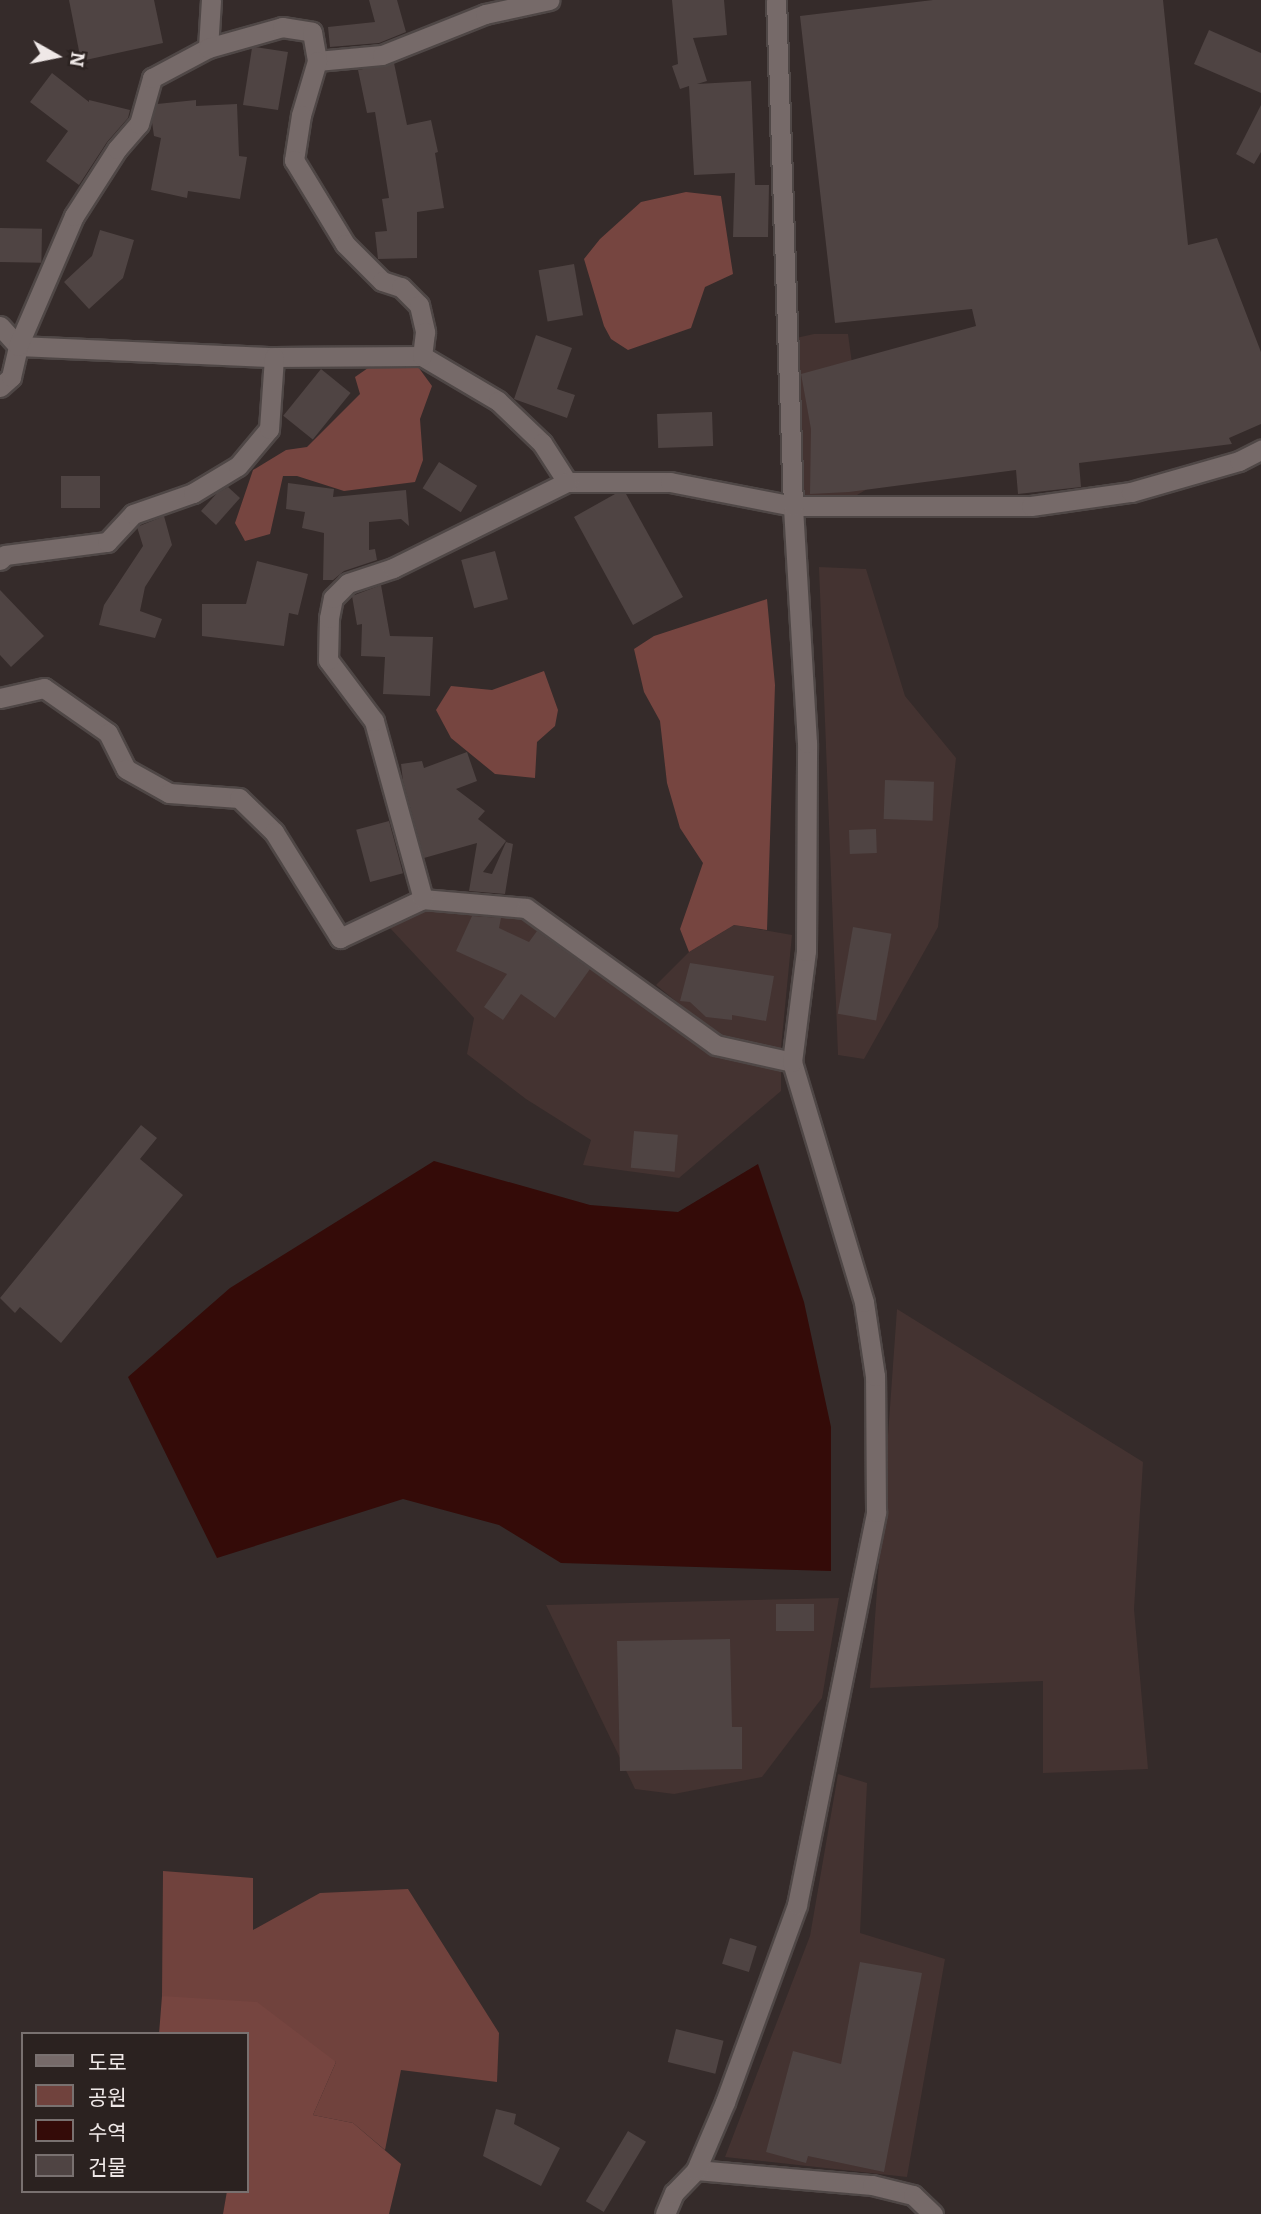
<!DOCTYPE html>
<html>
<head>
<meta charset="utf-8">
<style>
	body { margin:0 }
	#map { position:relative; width:1261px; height:2214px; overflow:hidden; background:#352b2a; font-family:Bitter,"Noto Sans KR",serif }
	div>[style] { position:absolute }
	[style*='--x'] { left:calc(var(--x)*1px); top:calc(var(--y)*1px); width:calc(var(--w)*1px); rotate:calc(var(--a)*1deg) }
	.built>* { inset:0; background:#443331 }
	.green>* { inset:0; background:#70423d }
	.forest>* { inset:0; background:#764540 }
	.water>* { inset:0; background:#340b08 }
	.building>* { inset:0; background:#4f4443; transform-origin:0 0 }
	.roads { filter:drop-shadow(2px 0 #4f4746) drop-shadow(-2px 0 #4f4746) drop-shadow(0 2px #4f4746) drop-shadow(0 -2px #4f4746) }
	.minor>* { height:19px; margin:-9.5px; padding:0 9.5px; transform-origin:9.5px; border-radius:9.5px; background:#766a69 }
	.tertiary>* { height:19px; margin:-9.5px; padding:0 9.5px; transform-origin:9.5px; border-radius:9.5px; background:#766a69 }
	span { translate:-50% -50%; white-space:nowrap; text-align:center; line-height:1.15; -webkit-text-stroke:5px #2b2220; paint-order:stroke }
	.legend { position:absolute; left:21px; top:2032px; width:228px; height:161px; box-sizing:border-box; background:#2b2220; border:2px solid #797170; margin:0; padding:9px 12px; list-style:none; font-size:21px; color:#efe8e7 }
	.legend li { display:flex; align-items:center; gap:14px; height:35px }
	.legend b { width:35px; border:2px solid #797170 }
	.north { position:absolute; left:21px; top:21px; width:70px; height:70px; -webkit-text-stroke:5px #2b2220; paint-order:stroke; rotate:99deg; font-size:19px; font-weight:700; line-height:28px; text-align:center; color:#efe8e7 }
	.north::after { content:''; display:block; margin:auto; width:24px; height:32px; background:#efe8e7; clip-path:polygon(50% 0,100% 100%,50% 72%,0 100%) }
</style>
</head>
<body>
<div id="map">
	<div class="built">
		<div style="clip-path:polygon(814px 334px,848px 334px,869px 488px,857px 495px,801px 497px,796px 338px)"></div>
		<div style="clip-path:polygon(819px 567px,866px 569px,905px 696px,956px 758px,938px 927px,864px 1059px,838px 1055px)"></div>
		<div style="clip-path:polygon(430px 908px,521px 917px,716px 1056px,778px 1048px,720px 1037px,656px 985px,689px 952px,734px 925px,792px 935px,781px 1048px,781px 1091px,679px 1178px,583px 1165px,591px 1140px,526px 1099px,467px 1054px,474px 1018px,390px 928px)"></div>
		<div style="clip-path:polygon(897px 1309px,1143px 1462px,1134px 1609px,1148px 1769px,1043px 1773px,1043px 1681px,870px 1688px)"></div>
		<div style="clip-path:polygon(839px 1598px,822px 1698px,762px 1777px,674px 1794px,635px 1789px,546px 1605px)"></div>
		<div style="clip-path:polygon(838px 1774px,867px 1783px,860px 1933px,945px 1959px,907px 2177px,725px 2157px,810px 1936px)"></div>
	</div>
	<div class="green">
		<div style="clip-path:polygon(163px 1871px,253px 1878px,253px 1930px,320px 1893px,408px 1889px,499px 2033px,497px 2082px,401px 2070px,385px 2150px,353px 2123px,313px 2115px,336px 2062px,162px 1996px)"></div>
	</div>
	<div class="forest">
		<div style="clip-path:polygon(686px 192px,721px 196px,733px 274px,705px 287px,691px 328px,628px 350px,611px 339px,604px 326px,584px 259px,600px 239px,641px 202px)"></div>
		<div style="clip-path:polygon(416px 364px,432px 386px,420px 419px,423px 460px,415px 482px,344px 491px,297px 476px,283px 476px,270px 534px,245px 541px,235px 523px,253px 470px,286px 450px,307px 447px,360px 394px,355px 377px,368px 368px,400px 368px)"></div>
		<div style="clip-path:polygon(767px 599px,775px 685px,767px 930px,734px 925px,689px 952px,680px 929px,703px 863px,680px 828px,667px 783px,660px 721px,644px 692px,634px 649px,654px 636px)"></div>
		<div style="clip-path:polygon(544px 671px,558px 710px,555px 726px,537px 742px,535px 778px,495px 774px,451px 738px,436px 710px,451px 686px,492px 690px)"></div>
		<div style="clip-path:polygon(162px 1996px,257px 2002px,336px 2062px,313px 2115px,353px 2123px,401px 2164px,389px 2214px,223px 2214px,227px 2191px,247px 2191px,247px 2034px,159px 2034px)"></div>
	</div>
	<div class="water">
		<div style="clip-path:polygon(434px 1161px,590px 1205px,678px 1212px,758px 1164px,804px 1302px,831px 1427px,831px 1571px,561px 1563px,499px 1525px,403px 1499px,217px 1558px,128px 1377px,230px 1288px)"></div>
	</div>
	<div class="building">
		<div style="clip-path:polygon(69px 0,154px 0,163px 43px,81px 61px)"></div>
		<div style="clip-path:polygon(369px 0,397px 0,406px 32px,379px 43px,330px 47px,328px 27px,375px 22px)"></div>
		<div style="clip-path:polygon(672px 0,724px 0,727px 35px,693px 38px,707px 81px,697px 84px,751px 81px,755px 185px,769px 185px,768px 237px,733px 237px,735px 173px,694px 175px,689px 86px,680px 89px,672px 66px,678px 64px)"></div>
		<div style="clip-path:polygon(933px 0,1163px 0,1188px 245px,1217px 238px,1261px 352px,1261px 424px,1229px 438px,1232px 444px,1079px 463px,1081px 487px,1018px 494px,1016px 470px,849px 492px,810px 494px,811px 429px,801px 374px,976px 326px,972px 309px,835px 323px,800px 16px)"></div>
		<div style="clip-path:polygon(1209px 30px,1261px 53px,1261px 93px,1194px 64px)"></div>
		<div style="clip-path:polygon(255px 47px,288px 52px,278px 110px,243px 105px,252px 48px)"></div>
		<div style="clip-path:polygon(394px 63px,407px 125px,431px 120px,438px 152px,435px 153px,444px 208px,417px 212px,417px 258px,378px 259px,375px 232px,387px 231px,382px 199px,389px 198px,375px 112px,367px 113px,358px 70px)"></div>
		<div style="clip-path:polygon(52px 73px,89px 102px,89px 100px,130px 110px,128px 118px,107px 142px,79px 185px,46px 161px,68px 131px,30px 102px)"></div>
		<div style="clip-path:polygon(196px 100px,196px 106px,237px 104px,239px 156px,247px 157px,240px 199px,188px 191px,187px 198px,151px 190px,161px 138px,154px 136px,152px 122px,157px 104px)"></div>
		<div style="clip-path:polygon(1261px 105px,1261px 152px,1254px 164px,1236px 154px)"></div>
		<div style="left:0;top:228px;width:42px;height:34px;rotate:1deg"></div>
		<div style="clip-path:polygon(100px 230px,134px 240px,123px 278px,89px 309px,64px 282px,92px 256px)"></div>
		<div style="left:574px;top:264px;width:52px;height:36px;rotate:80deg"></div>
		<div style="clip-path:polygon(536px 335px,572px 348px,557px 389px,575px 395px,567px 418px,514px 399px)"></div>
		<div style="left:321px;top:369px;width:38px;height:60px;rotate:39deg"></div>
		<div style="left:712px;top:412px;width:34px;height:55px;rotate:88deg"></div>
		<div style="left:439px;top:462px;width:45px;height:31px;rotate:32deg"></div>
		<div style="left:61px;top:476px;width:39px;height:32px"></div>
		<div style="clip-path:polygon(288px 483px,334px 489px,333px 497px,406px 490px,409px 526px,401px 519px,369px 522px,369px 550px,375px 549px,377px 560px,344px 571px,333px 580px,323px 580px,324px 533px,302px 528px,305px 512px,286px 509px)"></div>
		<div style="clip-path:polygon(228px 487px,240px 498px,216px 525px,201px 511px,217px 493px)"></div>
		<div style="clip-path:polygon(615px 494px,626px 494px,683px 597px,633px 625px,574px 517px)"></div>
		<div style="clip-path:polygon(164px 516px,172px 545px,145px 587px,140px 611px,162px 619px,155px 638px,99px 625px,104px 605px,143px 546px,137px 527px)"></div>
		<div style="left:495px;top:551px;width:50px;height:35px;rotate:75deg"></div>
		<div style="clip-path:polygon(257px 561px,308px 574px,298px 615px,289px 613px,284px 646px,202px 636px,202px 604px,246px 604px)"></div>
		<div style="clip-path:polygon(381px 585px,390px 636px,433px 637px,430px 696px,383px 694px,385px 657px,361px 656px,362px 624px,357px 625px,352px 596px)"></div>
		<div style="clip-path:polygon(0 590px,44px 636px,11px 667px,0 655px)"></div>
		<div style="clip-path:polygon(467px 752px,477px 781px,456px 789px,485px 811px,478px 819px,506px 841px,483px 872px,492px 874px,506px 842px,513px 844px,505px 894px,469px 891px,477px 843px,424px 858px,403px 781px,401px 764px,422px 761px,424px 768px)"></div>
		<div style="left:885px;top:780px;width:49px;height:39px;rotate:2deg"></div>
		<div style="left:389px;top:821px;width:54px;height:34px;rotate:75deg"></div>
		<div style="left:876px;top:829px;width:24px;height:27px;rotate:88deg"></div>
		<div style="clip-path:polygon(472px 916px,501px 918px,499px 928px,529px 942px,537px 931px,590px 969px,555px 1018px,521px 994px,503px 1020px,484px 1007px,507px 974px,456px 951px)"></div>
		<div style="left:853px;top:927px;width:39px;height:88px;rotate:10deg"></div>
		<div style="clip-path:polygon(690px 963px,774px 976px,766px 1021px,732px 1015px,732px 1020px,706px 1017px,690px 1002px,680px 1001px)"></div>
		<div style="clip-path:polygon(141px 1125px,157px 1138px,140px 1159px,183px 1195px,61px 1343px,20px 1307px,15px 1313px,0 1298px)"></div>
		<div style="left:634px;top:1131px;width:44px;height:37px;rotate:5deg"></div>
		<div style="left:776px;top:1604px;width:38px;height:27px"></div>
		<div style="clip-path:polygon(730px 1639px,732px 1727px,742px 1727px,742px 1769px,620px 1771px,617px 1641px)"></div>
		<div style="left:730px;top:1938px;width:28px;height:27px;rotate:17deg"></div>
		<div style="clip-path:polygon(860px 1962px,922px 1973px,884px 2172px,808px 2156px,806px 2163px,766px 2152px,793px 2051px,841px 2064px)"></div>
		<div style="left:676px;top:2029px;width:49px;height:34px;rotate:14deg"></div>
		<div style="clip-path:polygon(496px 2109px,516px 2114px,514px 2124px,560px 2148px,541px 2186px,483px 2156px)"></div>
		<div style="left:628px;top:2131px;width:21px;height:82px;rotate:31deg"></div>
	</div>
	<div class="roads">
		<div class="minor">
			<div style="--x:208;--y:48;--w:48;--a:-86.4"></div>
			<div style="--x:317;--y:61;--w:65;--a:-5.3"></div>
			<div style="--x:382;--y:55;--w:111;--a:-21.7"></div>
			<div style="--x:485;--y:14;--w:66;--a:-12.2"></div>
			<div style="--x:0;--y:326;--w:27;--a:48"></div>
			<div style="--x:18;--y:346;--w:256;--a:2.5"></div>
			<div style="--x:274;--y:357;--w:148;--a:-0.4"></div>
			<div style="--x:422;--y:356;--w:88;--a:30.6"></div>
			<div style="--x:498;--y:401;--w:61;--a:43.7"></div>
			<div style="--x:542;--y:443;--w:46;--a:57.3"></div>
			<div style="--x:567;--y:482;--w:103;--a:0"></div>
			<div style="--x:670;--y:482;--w:125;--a:11"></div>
			<div style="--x:793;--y:506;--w:238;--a:0"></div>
			<div style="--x:1031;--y:506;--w:101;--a:-8"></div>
			<div style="--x:1131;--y:492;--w:112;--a:-16"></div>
			<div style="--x:1239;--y:461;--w:25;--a:-27"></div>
			<div style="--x:0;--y:387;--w:15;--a:-42"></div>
			<div style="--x:11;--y:377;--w:32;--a:-77"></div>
			<div style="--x:18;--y:346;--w:142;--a:-66.7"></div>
			<div style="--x:74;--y:216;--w:80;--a:-57.3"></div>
			<div style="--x:117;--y:149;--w:33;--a:-49"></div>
			<div style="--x:139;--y:124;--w:48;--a:-74.2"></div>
			<div style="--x:152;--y:78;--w:64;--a:-28.2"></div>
			<div style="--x:208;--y:48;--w:77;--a:-15.8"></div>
			<div style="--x:282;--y:27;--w:30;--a:9"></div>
			<div style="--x:312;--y:32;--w:29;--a:80"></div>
			<div style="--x:317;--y:61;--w:56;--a:106.5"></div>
			<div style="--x:301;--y:115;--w:46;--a:98.8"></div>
			<div style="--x:294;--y:160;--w:98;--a:58.7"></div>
			<div style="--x:345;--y:244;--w:52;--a:45"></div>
			<div style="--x:382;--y:281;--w:20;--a:18"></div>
			<div style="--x:401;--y:287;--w:25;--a:45"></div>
			<div style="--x:419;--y:305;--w:28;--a:77"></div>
			<div style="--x:425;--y:332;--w:24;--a:97"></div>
			<div style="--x:0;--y:560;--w:7;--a:-45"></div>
			<div style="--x:5;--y:555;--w:103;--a:-7.3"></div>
			<div style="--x:107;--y:542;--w:38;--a:-47"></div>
			<div style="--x:133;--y:514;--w:64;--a:-19.3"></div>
			<div style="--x:193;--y:493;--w:52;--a:-31"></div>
			<div style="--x:238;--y:466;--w:48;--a:-50"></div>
			<div style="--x:269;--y:429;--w:72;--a:-86"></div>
			<div style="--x:0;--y:698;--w:45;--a:-12.8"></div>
			<div style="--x:44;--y:688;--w:78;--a:35.1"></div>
			<div style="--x:108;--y:733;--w:40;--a:63.4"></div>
			<div style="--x:126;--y:769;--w:49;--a:29.2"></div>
			<div style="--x:169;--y:793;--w:70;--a:4.1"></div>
			<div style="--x:239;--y:798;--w:49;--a:44.2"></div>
			<div style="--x:274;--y:832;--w:125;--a:58.1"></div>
			<div style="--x:340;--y:938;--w:92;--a:-25.2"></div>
			<div style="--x:423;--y:899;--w:103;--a:5"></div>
			<div style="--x:526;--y:908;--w:234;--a:35.8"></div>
			<div style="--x:716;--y:1045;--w:78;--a:12.6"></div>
			<div style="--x:423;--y:899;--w:185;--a:-105.4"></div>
			<div style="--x:374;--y:721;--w:76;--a:-127"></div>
			<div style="--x:328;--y:660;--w:42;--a:-88.6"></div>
			<div style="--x:329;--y:618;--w:20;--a:-79"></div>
			<div style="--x:333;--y:598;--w:21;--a:-45"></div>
			<div style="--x:348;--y:583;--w:47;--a:-18.4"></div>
			<div style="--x:393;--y:568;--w:194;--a:-26.3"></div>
			<div style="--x:696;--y:2170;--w:177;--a:4.9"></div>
			<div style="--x:872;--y:2185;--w:42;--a:13.7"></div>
			<div style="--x:913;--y:2195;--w:28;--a:44"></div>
		</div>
		<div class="tertiary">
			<div style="--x:665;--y:2214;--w:23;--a:-67"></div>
			<div style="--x:674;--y:2193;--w:32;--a:-46"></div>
			<div style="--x:696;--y:2170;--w:74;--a:-66.9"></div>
			<div style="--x:725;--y:2102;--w:210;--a:-69.9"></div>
			<div style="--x:797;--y:1905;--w:401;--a:-78.6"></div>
			<div style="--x:876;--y:1512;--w:136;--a:-90.4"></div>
			<div style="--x:875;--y:1376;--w:75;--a:-98.5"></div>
			<div style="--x:864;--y:1302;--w:251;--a:-106.7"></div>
			<div style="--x:792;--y:1062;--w:112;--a:-82.8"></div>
			<div style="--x:806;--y:951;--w:208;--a:-89.7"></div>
			<div style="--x:807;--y:743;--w:237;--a:-93.4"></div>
			<div style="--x:793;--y:506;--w:506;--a:-91.92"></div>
		</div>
	</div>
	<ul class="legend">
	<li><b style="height:9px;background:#766a69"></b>도로</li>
	<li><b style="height:19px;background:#70423d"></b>공원</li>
	<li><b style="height:19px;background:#340b08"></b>수역</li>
	<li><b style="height:19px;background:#4f4443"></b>건물</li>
	</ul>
	<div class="north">N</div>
</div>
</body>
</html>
